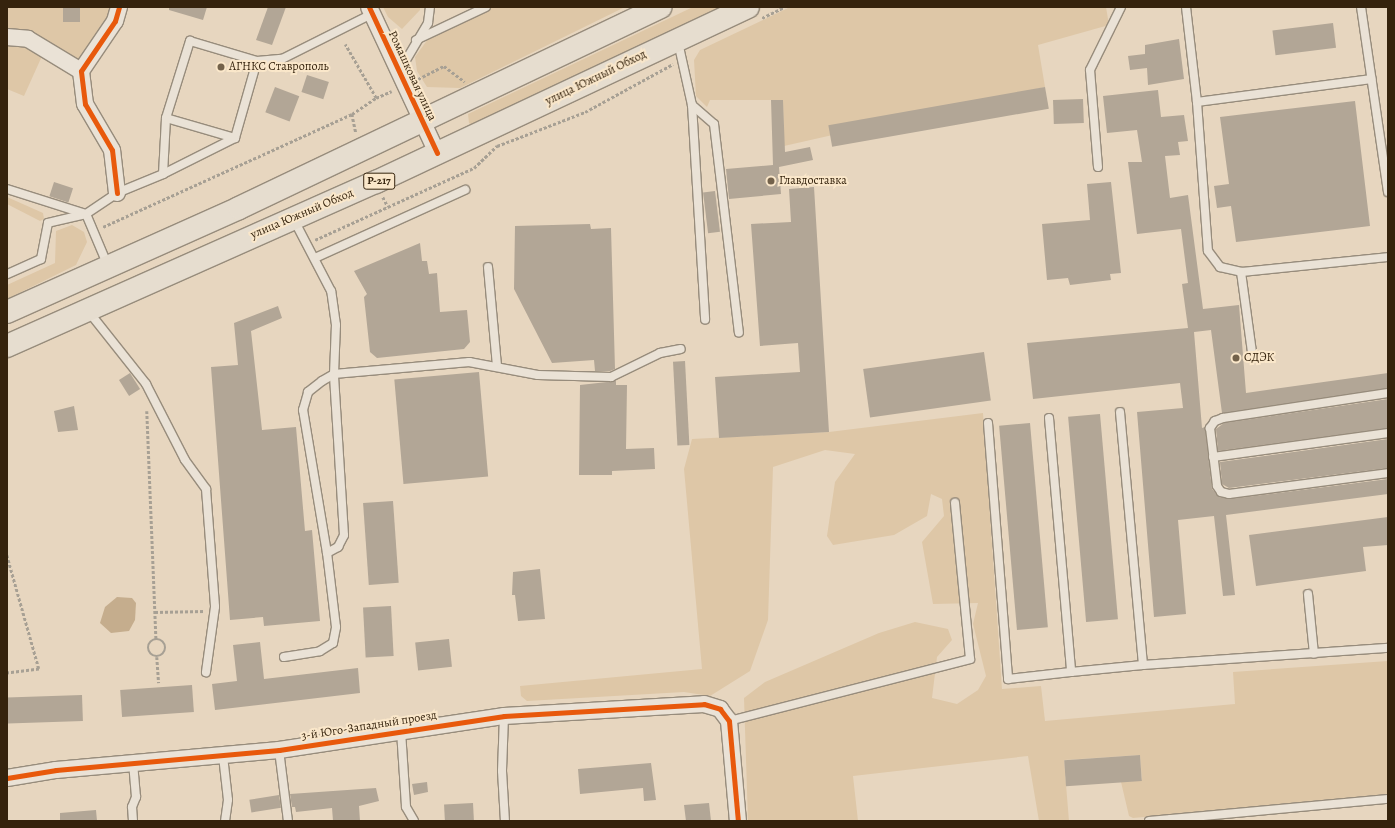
<!DOCTYPE html>
<html>
<head>
<meta charset="utf-8">
<style>
	body { margin:0 }
	#map { position:relative; width:1395px; height:828px; overflow:hidden; background:#e7d6bf; font-family:Alegreya,serif }
	div>[style] { position:absolute }
	[style*='--x'] { left:calc(var(--x)*1px); top:calc(var(--y)*1px); width:calc(var(--w)*1px); rotate:calc(var(--a)*1deg) }
	.green>* { inset:0; background:#dec7a7 }
	.water>* { inset:0; background:#c5ad8d }
	.building>* { inset:0; background:#b2a696; transform-origin:0 0 }
	.path>* { height:2.5px; margin-top:-1.25px; transform-origin:0; background:repeating-linear-gradient(90deg,#a7a094 0 3px,transparent 0 5px) }
	.path>.ring { margin:-1.25px; padding:0; box-sizing:content-box; background:none; border:2.5px solid #a7a094; border-radius:50% }
	.roads { filter:drop-shadow(1px 0 #978c7c) drop-shadow(-1px 0 #978c7c) drop-shadow(0 1px #978c7c) drop-shadow(0 -1px #978c7c) }
	.service>* { height:8px; margin:-4px; padding:0 4px; transform-origin:4px; border-radius:4px; background:#eae2d6 }
	.minor>* { height:16px; margin:-8px; padding:0 8px; transform-origin:8px; border-radius:8px; background:#eae2d6 }
	.primary>* { height:22px; margin:-11px; padding:0 11px; transform-origin:11px; border-radius:11px; background:#e6ddcf }
	.cycleway>* { height:5px; margin:-2.5px; padding:0 2.5px; transform-origin:2.5px; border-radius:2.5px; background:#e8590c }
	.dots>* { width:11px; height:11px; translate:-50% -50%; box-sizing:border-box; border:2px solid #fae7ca; border-radius:50% }
	span { translate:-50% -50%; white-space:nowrap; text-align:center; line-height:1.15; -webkit-text-stroke:4px #fae7ca; paint-order:stroke }
	.shield-label span { padding:1px 3px; background:#fae7ca; border:1px solid; border-radius:3px; -webkit-text-stroke-width:0 }
	.shield-label { font-size:11px; color:#35230d; font-weight:700 }
	.poi-label { font-size:12px; color:#35230d }
	.left { translate:0 -50%; text-align:left }
	.street-label { font-size:12px; color:#35230d }
	.frame { position:absolute; inset:0; border:8px solid #35230d; pointer-events:none }
</style>
</head>
<body>
<div id="map">
	<div class="green">
		<div style="clip-path:polygon(7px 7px,114px 7px,85px 59px,76px 63px,47px 45px,24px 96px,7px 89px)"></div>
		<div style="clip-path:polygon(383px 7px,420px 7px,420px 10px,402px 29px,388px 17px)"></div>
		<div style="clip-path:polygon(492px 7px,625px 7px,460px 88px,427px 87px,417px 71px,415px 57px,428px 39px)"></div>
		<div style="clip-path:polygon(693px 7px,723px 7px,472px 125px,469px 123px,468px 114px)"></div>
		<div style="clip-path:polygon(790px 7px,1106px 7px,1109px 25px,1038px 45px,1045px 87px,784px 146px,783px 100px,710px 100px,707px 107px,696px 96px,694px 60px,700px 50px)"></div>
		<div style="clip-path:polygon(7px 197px,43px 213px,44px 219px,40px 221px,7px 204px)"></div>
		<div style="clip-path:polygon(72px 225px,84px 232px,87px 242px,76px 265px,7px 299px,7px 285px,55px 263px,56px 231px)"></div>
		<div style="clip-path:polygon(983px 413px,1002px 689px,1041px 686px,1045px 721px,1235px 704px,1233px 672px,1388px 661px,1388px 794px,1133px 818px,1129px 816px,1121px 782px,1142px 780px,1140px 755px,1064px 760px,1069px 821px,1039px 821px,1028px 756px,853px 776px,858px 821px,748px 821px,744px 698px,765px 682px,879px 633px,915px 622px,948px 629px,952px 640px,937px 657px,932px 698px,957px 704px,978px 690px,986px 676px,973px 624px,978px 603px,933px 604px,922px 542px,944px 516px,942px 499px,931px 494px,927px 516px,894px 535px,833px 545px,827px 536px,835px 482px,855px 454px,825px 450px,773px 467px,768px 620px,750px 671px,710px 696px,684px 692px,527px 701px,521px 696px,520px 686px,702px 669px,684px 469px,692px 439px,829px 432px)"></div>
	</div>
	<div class="water">
		<div style="clip-path:polygon(117px 597px,132px 598px,136px 603px,135px 620px,129px 631px,111px 633px,100px 623px,105px 607px)"></div>
	</div>
	<div class="building">
		<div style="left:63px;top:7px;width:17px;height:15px"></div>
		<div style="clip-path:polygon(169px 7px,207px 7px,203px 20px,169px 10px)"></div>
		<div style="clip-path:polygon(268px 7px,286px 7px,272px 45px,256px 40px)"></div>
		<div style="left:1333px;top:23px;width:25px;height:61px;rotate:83deg"></div>
		<div style="clip-path:polygon(1179px 39px,1184px 79px,1148px 85px,1147px 68px,1130px 70px,1128px 56px,1145px 54px,1145px 45px)"></div>
		<div style="left:307px;top:75px;width:23px;height:18px;rotate:18deg"></div>
		<div style="left:275px;top:87px;width:26px;height:27px;rotate:21deg"></div>
		<div style="left:1045px;top:87px;width:22px;height:220px;rotate:80deg"></div>
		<div style="clip-path:polygon(1158px 90px,1161px 117px,1184px 115px,1188px 141px,1178px 142px,1180px 155px,1165px 156px,1170px 198px,1188px 195px,1203px 309px,1239px 305px,1246px 393px,1388px 373px,1388px 388px,1222px 413px,1211px 330px,1194px 332px,1202px 428px,1205px 427px,1212px 489px,1219px 497px,1230px 499px,1388px 479px,1388px 494px,1226px 515px,1235px 595px,1223px 596px,1214px 516px,1178px 520px,1186px 614px,1154px 617px,1137px 412px,1183px 408px,1180px 383px,1033px 399px,1027px 343px,1188px 328px,1182px 284px,1188px 283px,1181px 229px,1137px 234px,1128px 162px,1142px 162px,1137px 130px,1107px 133px,1103px 96px)"></div>
		<div style="left:1083px;top:99px;width:24px;height:30px;rotate:88deg"></div>
		<div style="clip-path:polygon(771px 100px,783px 100px,785px 152px,810px 147px,813px 160px,779px 167px,781px 194px,729px 199px,726px 169px,773px 165px)"></div>
		<div style="clip-path:polygon(1355px 101px,1370px 226px,1236px 242px,1231px 206px,1217px 208px,1214px 186px,1229px 184px,1220px 117px)"></div>
		<div style="left:54px;top:182px;width:20px;height:15px;rotate:18deg"></div>
		<div style="clip-path:polygon(1111px 182px,1121px 273px,1110px 274px,1111px 280px,1070px 285px,1068px 278px,1047px 280px,1042px 224px,1090px 220px,1087px 184px)"></div>
		<div style="clip-path:polygon(814px 187px,829px 432px,719px 438px,715px 377px,800px 372px,798px 343px,760px 346px,751px 224px,791px 222px,789px 189px)"></div>
		<div style="left:715px;top:191px;width:41px;height:12px;rotate:83deg"></div>
		<div style="clip-path:polygon(590px 224px,591px 229px,611px 228px,615px 369px,610px 371px,595px 371px,594px 360px,552px 363px,514px 289px,515px 226px)"></div>
		<div style="clip-path:polygon(420px 243px,422px 261px,427px 261px,429px 274px,437px 273px,440px 312px,467px 310px,470px 342px,464px 349px,377px 358px,370px 352px,364px 297px,367px 294px,354px 271px)"></div>
		<div style="clip-path:polygon(278px 306px,282px 318px,251px 331px,262px 430px,296px 427px,305px 531px,312px 530px,320px 621px,264px 626px,263px 617px,230px 620px,211px 367px,238px 365px,234px 323px)"></div>
		<div style="left:984px;top:352px;width:49px;height:122px;rotate:82deg"></div>
		<div style="left:685px;top:361px;width:84px;height:12px;rotate:87deg"></div>
		<div style="left:479px;top:372px;width:105px;height:85px;rotate:85deg"></div>
		<div style="left:130px;top:373px;width:19px;height:13px;rotate:58deg"></div>
		<div style="clip-path:polygon(616px 381px,616px 385px,627px 385px,626px 449px,654px 448px,655px 469px,612px 471px,612px 475px,579px 475px,580px 385px)"></div>
		<div style="clip-path:polygon(1388px 399px,1388px 428px,1218px 451px,1216px 429px,1224px 423px)"></div>
		<div style="clip-path:polygon(74px 406px,78px 430px,58px 432px,54px 411px)"></div>
		<div style="left:1100px;top:414px;width:206px;height:32px;rotate:85deg"></div>
		<div style="left:1030px;top:423px;width:205px;height:31px;rotate:85deg"></div>
		<div style="clip-path:polygon(1388px 439px,1388px 468px,1229px 488px,1222px 484px,1220px 462px)"></div>
		<div style="left:393px;top:501px;width:82px;height:30px;rotate:86deg"></div>
		<div style="clip-path:polygon(1388px 517px,1388px 545px,1363px 547px,1366px 571px,1256px 586px,1249px 535px)"></div>
		<div style="clip-path:polygon(540px 569px,545px 619px,518px 621px,515px 595px,512px 595px,513px 572px)"></div>
		<div style="left:391px;top:606px;width:50px;height:28px;rotate:87deg"></div>
		<div style="left:449px;top:639px;width:28px;height:34px;rotate:84deg"></div>
		<div style="clip-path:polygon(260px 642px,264px 679px,358px 668px,360px 693px,215px 710px,212px 684px,237px 681px,233px 645px)"></div>
		<div style="left:192px;top:685px;width:27px;height:72px;rotate:86deg"></div>
		<div style="left:82px;top:695px;width:26px;height:75px;rotate:88deg"></div>
		<div style="left:1140px;top:755px;width:26px;height:76px;rotate:86deg"></div>
		<div style="clip-path:polygon(651px 763px,656px 800px,644px 801px,643px 788px,580px 794px,578px 769px)"></div>
		<div style="clip-path:polygon(427px 782px,428px 792px,414px 795px,412px 784px)"></div>
		<div style="clip-path:polygon(376px 788px,379px 801px,359px 806px,360px 821px,333px 821px,332px 808px,296px 812px,295px 807px,292px 807px,290px 794px)"></div>
		<div style="left:279px;top:795px;width:13px;height:30px;rotate:81deg"></div>
		<div style="left:473px;top:803px;width:18px;height:29px;rotate:87deg"></div>
		<div style="clip-path:polygon(709px 803px,711px 821px,686px 821px,684px 805px)"></div>
		<div style="clip-path:polygon(96px 810px,97px 821px,60px 821px,60px 813px)"></div>
	</div>
	<div class="path">
		<div style="--x:762;--y:18;--w:25;--a:-26"></div>
		<div style="--x:418;--y:79;--w:29;--a:-27"></div>
		<div style="--x:444;--y:66;--w:26;--a:37"></div>
		<div style="--x:376;--y:98;--w:17;--a:-24"></div>
		<div style="--x:352;--y:114;--w:19;--a:78"></div>
		<div style="--x:383;--y:197;--w:11;--a:63"></div>
		<div style="--x:103;--y:227;--w:273;--a:-24.4"></div>
		<div style="--x:352;--y:114;--w:29;--a:-34"></div>
		<div style="--x:376;--y:98;--w:62;--a:-119.9"></div>
		<div style="--x:315;--y:240;--w:175;--a:-24.4"></div>
		<div style="--x:474;--y:168;--w:32;--a:-44"></div>
		<div style="--x:497;--y:146;--w:94;--a:-21.1"></div>
		<div style="--x:585;--y:112;--w:100;--a:-28.6"></div>
		<div style="--x:147;--y:411;--w:228;--a:87.7"></div>
		<div style="--x:7;--y:555;--w:118;--a:74.3"></div>
		<div style="--x:39;--y:669;--w:32;--a:173"></div>
		<div style="--x:155;--y:612;--w:50;--a:-1.1"></div>
		<div class="ring" style="left:148px;top:639px;width:15.5px;height:15.5px"></div>
		<div style="--x:157;--y:657;--w:26;--a:86"></div>
	</div>
	<div class="roads">
		<div class="service">
			<div style="--x:1186;--y:7;--w:96;--a:83.4"></div>
			<div style="--x:1197;--y:102;--w:149;--a:85.8"></div>
			<div style="--x:1208;--y:251;--w:20;--a:53"></div>
			<div style="--x:1220;--y:267;--w:22;--a:13"></div>
			<div style="--x:1241;--y:272;--w:148;--a:-5.8"></div>
			<div style="--x:1361;--y:7;--w:187;--a:81.7"></div>
			<div style="--x:416;--y:40;--w:77;--a:-25.2"></div>
			<div style="--x:678;--y:42;--w:65;--a:77.5"></div>
			<div style="--x:692;--y:105;--w:29;--a:41"></div>
			<div style="--x:714;--y:124;--w:210;--a:83.2"></div>
			<div style="--x:399;--y:72;--w:57;--a:-59.4"></div>
			<div style="--x:428;--y:23;--w:16;--a:-83"></div>
			<div style="--x:1197;--y:102;--w:176;--a:-7.5"></div>
			<div style="--x:692;--y:105;--w:215;--a:86.5"></div>
			<div style="--x:166;--y:118;--w:72;--a:16.2"></div>
			<div style="--x:1098;--y:167;--w:97;--a:-94.7"></div>
			<div style="--x:1090;--y:70;--w:70;--a:-63.8"></div>
			<div style="--x:163;--y:174;--w:56;--a:-86.9"></div>
			<div style="--x:166;--y:118;--w:81;--a:-72.7"></div>
			<div style="--x:190;--y:41;--w:70;--a:16.6"></div>
			<div style="--x:257;--y:61;--w:25;--a:-5"></div>
			<div style="--x:282;--y:59;--w:101;--a:-26.6"></div>
			<div style="--x:7;--y:189;--w:83;--a:17.6"></div>
			<div style="--x:86;--y:214;--w:39;--a:167"></div>
			<div style="--x:48;--y:223;--w:37;--a:101"></div>
			<div style="--x:41;--y:259;--w:37;--a:156"></div>
			<div style="--x:315;--y:258;--w:165;--a:-24.4"></div>
			<div style="--x:108;--y:266;--w:56;--a:-112.9"></div>
			<div style="--x:86;--y:214;--w:37;--a:-34"></div>
			<div style="--x:117;--y:193;--w:50;--a:-22.4"></div>
			<div style="--x:163;--y:174;--w:80;--a:-26.6"></div>
			<div style="--x:235;--y:138;--w:80;--a:-74.1"></div>
			<div style="--x:488;--y:267;--w:98;--a:84.8"></div>
			<div style="--x:1241;--y:272;--w:81;--a:82.2"></div>
			<div style="--x:89;--y:312;--w:92;--a:51.6"></div>
			<div style="--x:146;--y:384;--w:85;--a:62.8"></div>
			<div style="--x:185;--y:460;--w:36;--a:54"></div>
			<div style="--x:206;--y:489;--w:118;--a:85.6"></div>
			<div style="--x:215;--y:607;--w:66;--a:97.9"></div>
			<div style="--x:1388;--y:393;--w:167;--a:171.4"></div>
			<div style="--x:1223;--y:418;--w:9;--a:159"></div>
			<div style="--x:1215;--y:421;--w:9;--a:126"></div>
			<div style="--x:1210;--y:428;--w:58;--a:83.1"></div>
			<div style="--x:1217;--y:486;--w:7;--a:56"></div>
			<div style="--x:1221;--y:492;--w:8;--a:14"></div>
			<div style="--x:1229;--y:494;--w:160;--a:-7.5"></div>
			<div style="--x:1120;--y:412;--w:254;--a:84.8"></div>
			<div style="--x:1143;--y:665;--w:246;--a:-4"></div>
			<div style="--x:1049;--y:418;--w:255;--a:85"></div>
			<div style="--x:1071;--y:672;--w:72;--a:-5.6"></div>
			<div style="--x:988;--y:423;--w:257;--a:85.5"></div>
			<div style="--x:1008;--y:679;--w:63;--a:-6.3"></div>
			<div style="--x:1213;--y:457;--w:177;--a:-7.8"></div>
			<div style="--x:327;--y:553;--w:145;--a:-99.5"></div>
			<div style="--x:303;--y:410;--w:19;--a:-74"></div>
			<div style="--x:308;--y:392;--w:18;--a:-38"></div>
			<div style="--x:322;--y:381;--w:14;--a:-30"></div>
			<div style="--x:334;--y:374;--w:136;--a:-5.1"></div>
			<div style="--x:469;--y:362;--w:70;--a:10.7"></div>
			<div style="--x:538;--y:375;--w:73;--a:1.6"></div>
			<div style="--x:611;--y:377;--w:55;--a:-26.1"></div>
			<div style="--x:660;--y:353;--w:21;--a:-11"></div>
			<div style="--x:1308;--y:594;--w:60;--a:84.3"></div>
			<div style="--x:284;--y:657;--w:36;--a:-9"></div>
			<div style="--x:320;--y:651;--w:15;--a:-32"></div>
			<div style="--x:333;--y:643;--w:16;--a:-79"></div>
			<div style="--x:336;--y:627;--w:75;--a:-96.9"></div>
			<div style="--x:327;--y:553;--w:13;--a:-29"></div>
			<div style="--x:338;--y:547;--w:13;--a:-63"></div>
			<div style="--x:344;--y:535;--w:161;--a:-93.6"></div>
			<div style="--x:334;--y:374;--w:49;--a:-87.7"></div>
			<div style="--x:336;--y:325;--w:34;--a:-98"></div>
			<div style="--x:331;--y:291;--w:80;--a:-117.5"></div>
			<div style="--x:504;--y:716;--w:55;--a:92.1"></div>
			<div style="--x:502;--y:771;--w:50;--a:86.6"></div>
			<div style="--x:729;--y:721;--w:249;--a:-14.4"></div>
			<div style="--x:970;--y:659;--w:157;--a:-95.5"></div>
			<div style="--x:401;--y:731;--w:76;--a:86.2"></div>
			<div style="--x:406;--y:807;--w:16;--a:60"></div>
			<div style="--x:279;--y:750;--w:72;--a:82.8"></div>
			<div style="--x:223;--y:756;--w:44;--a:83.5"></div>
			<div style="--x:228;--y:800;--w:21;--a:98"></div>
			<div style="--x:133;--y:821;--w:14;--a:-94"></div>
			<div style="--x:132;--y:807;--w:11;--a:-68"></div>
			<div style="--x:136;--y:797;--w:33;--a:-95"></div>
			<div style="--x:1149;--y:821;--w:22;--a:-5"></div>
			<div style="--x:1171;--y:821;--w:2;--a:-90"></div>
			<div style="--x:1171;--y:819;--w:218;--a:-5.3"></div>
		</div>
		<div class="minor">
			<div style="--x:369;--y:7;--w:161;--a:65"></div>
			<div style="--x:7;--y:37;--w:21;--a:5"></div>
			<div style="--x:28;--y:39;--w:62;--a:31.1"></div>
			<div style="--x:117;--y:193;--w:43;--a:-96.6"></div>
			<div style="--x:112;--y:150;--w:53;--a:-120.4"></div>
			<div style="--x:85;--y:104;--w:33;--a:-97"></div>
			<div style="--x:81;--y:71;--w:60;--a:-55.8"></div>
			<div style="--x:115;--y:21;--w:15;--a:-74"></div>
			<div style="--x:7;--y:778;--w:50;--a:-9.3"></div>
			<div style="--x:56;--y:770;--w:224;--a:-5.1"></div>
			<div style="--x:279;--y:750;--w:228;--a:-8.6"></div>
			<div style="--x:504;--y:716;--w:200;--a:-3.4"></div>
			<div style="--x:704;--y:704;--w:17;--a:17"></div>
			<div style="--x:720;--y:709;--w:15;--a:53"></div>
			<div style="--x:729;--y:721;--w:100;--a:84.9"></div>
		</div>
		<div class="primary">
			<div style="--x:7;--y:312;--w:254;--a:-24.1"></div>
			<div style="--x:239;--y:208;--w:467;--a:-25.5"></div>
			<div style="--x:7;--y:346;--w:404;--a:-24"></div>
			<div style="--x:376;--y:182;--w:411;--a:-25.2"></div>
		</div>
	</div>
	<div class="cycleway">
		<div style="--x:369;--y:7;--w:161;--a:65"></div>
		<div style="--x:117;--y:193;--w:43;--a:-96.6"></div>
		<div style="--x:112;--y:150;--w:53;--a:-120.4"></div>
		<div style="--x:85;--y:104;--w:33;--a:-97"></div>
		<div style="--x:81;--y:71;--w:60;--a:-55.8"></div>
		<div style="--x:115;--y:21;--w:15;--a:-74"></div>
		<div style="--x:7;--y:778;--w:50;--a:-9.3"></div>
		<div style="--x:56;--y:770;--w:224;--a:-5.1"></div>
		<div style="--x:279;--y:750;--w:228;--a:-8.6"></div>
		<div style="--x:504;--y:716;--w:200;--a:-3.4"></div>
		<div style="--x:704;--y:704;--w:17;--a:17"></div>
		<div style="--x:720;--y:709;--w:15;--a:53"></div>
		<div style="--x:729;--y:721;--w:100;--a:84.9"></div>
	</div>
	<div class="dots">
		<div style="left:221px;top:67px;background:#73624b"></div>
		<div style="left:771px;top:181px;background:#73624b"></div>
		<div style="left:1236px;top:358px;background:#73624b"></div>
	</div>
	<div class="shield-label">
		<span style="left:379px;top:181px">Р-217</span>
	</div>
	<div class="poi-label">
		<span class="left" style="left:229px;top:67px">АГНКС Ставрополь</span>
		<span class="left" style="left:779px;top:181px">Главдоставка</span>
		<span class="left" style="left:1244px;top:358px">СДЭК</span>
	</div>
	<div class="street-label">
		<span style="left:412px;top:76px;rotate:65deg">Ромашковая улица</span>
		<span style="left:596px;top:78px;rotate:-26deg">улица Южный Обход</span>
		<span style="left:302px;top:214px;rotate:-23deg">улица Южный Обход</span>
		<span style="left:369px;top:726px;rotate:-9deg">3-й Юго-Западный проезд</span>
	</div>
	<div class="frame"></div>
</div>
</body>
</html>
